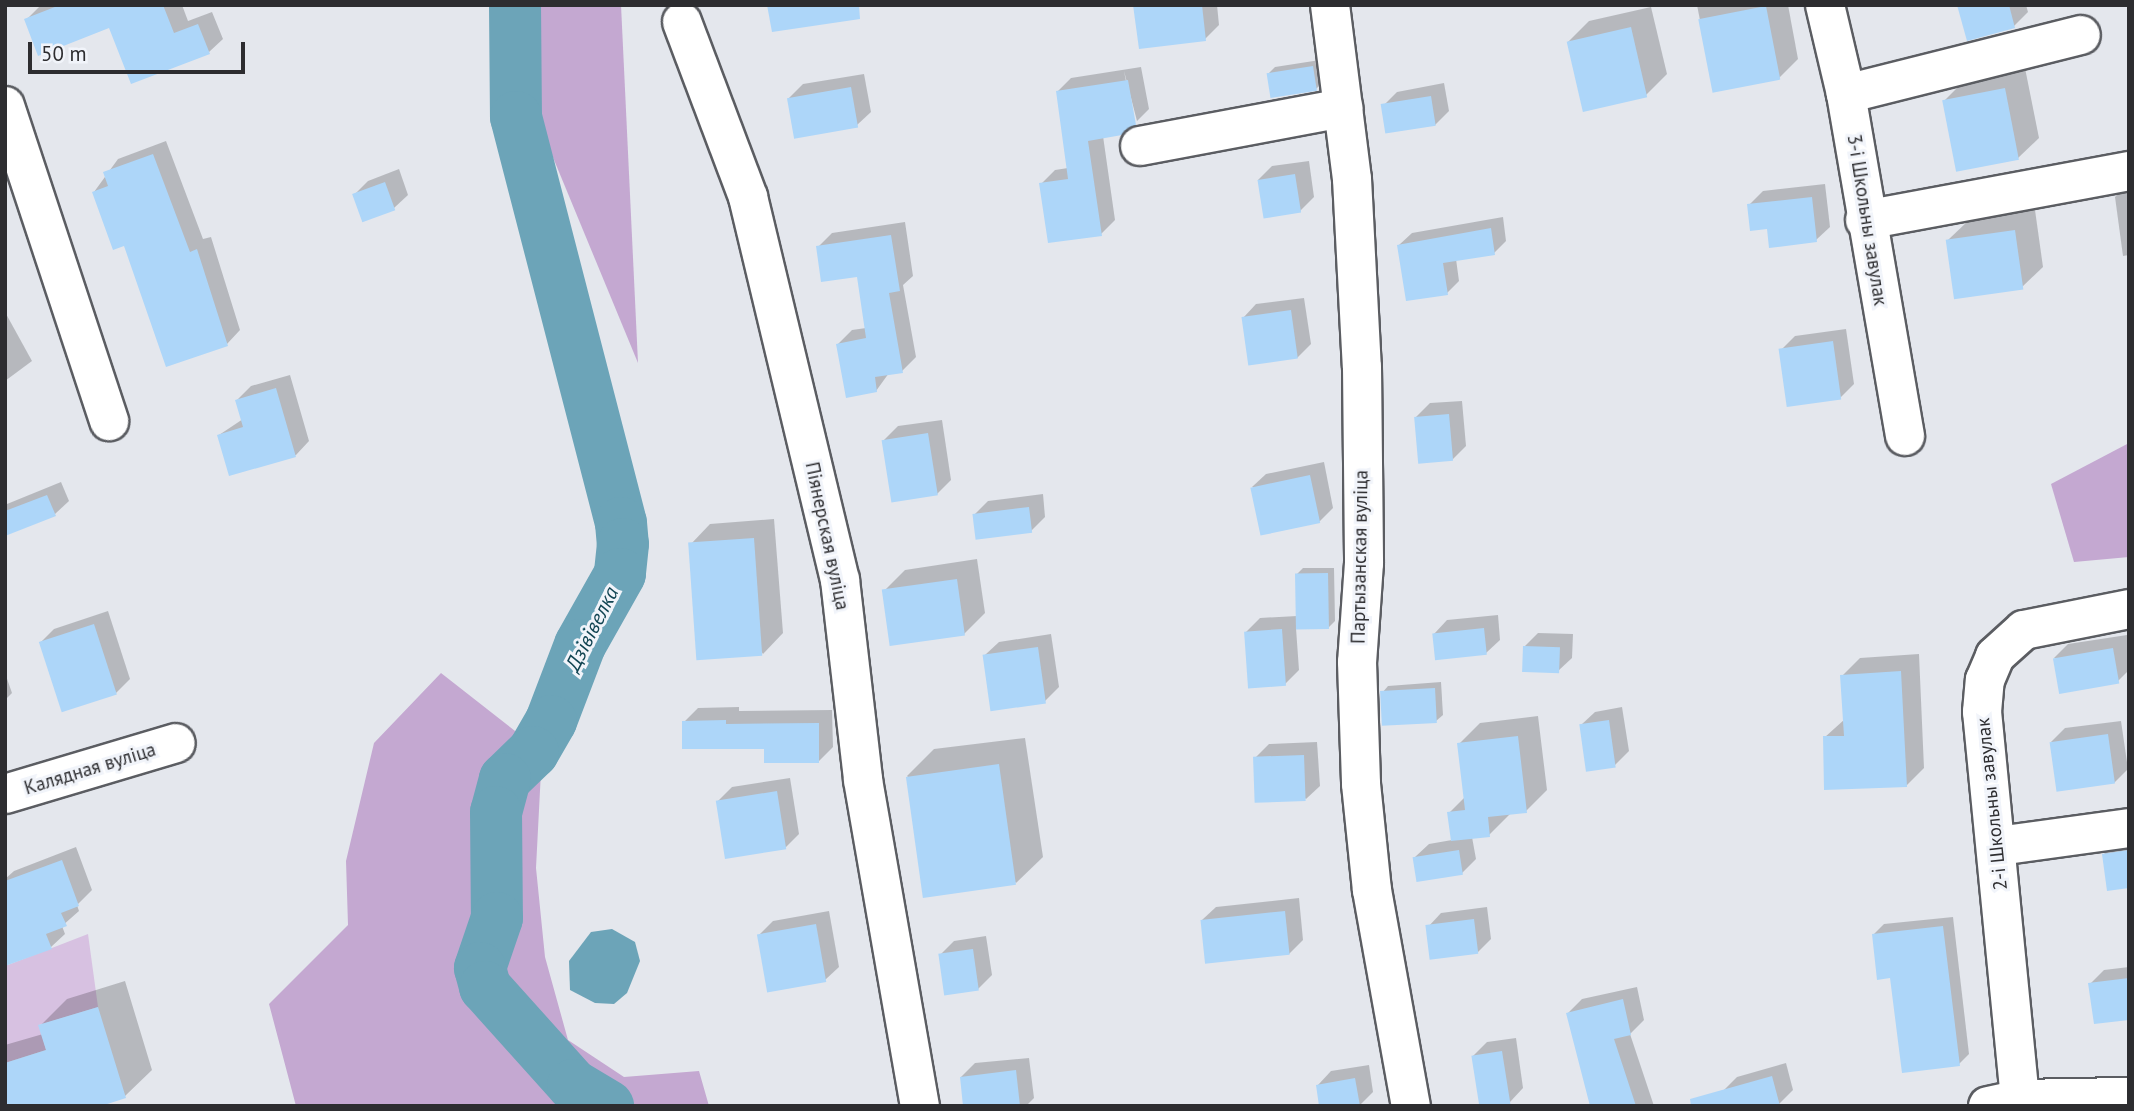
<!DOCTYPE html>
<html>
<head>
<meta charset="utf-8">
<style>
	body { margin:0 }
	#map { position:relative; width:2134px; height:1111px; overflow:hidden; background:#e4e7ed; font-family:"PT Sans",sans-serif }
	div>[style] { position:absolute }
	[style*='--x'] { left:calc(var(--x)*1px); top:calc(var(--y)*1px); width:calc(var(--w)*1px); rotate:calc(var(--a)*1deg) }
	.green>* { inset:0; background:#d7c1e1 }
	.forest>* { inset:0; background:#c4a8d1 }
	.water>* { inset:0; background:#6ca4b8 }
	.shadow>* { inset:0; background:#0003 }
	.river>* { height:52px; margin:-26px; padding:0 26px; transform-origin:26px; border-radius:26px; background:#6ca4b8 }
	.building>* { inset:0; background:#add6f9; transform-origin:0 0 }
	.roads { filter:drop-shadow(2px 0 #5b5d62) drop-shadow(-2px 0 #5b5d62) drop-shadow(0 2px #5b5d62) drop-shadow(0 -2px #5b5d62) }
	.minor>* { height:38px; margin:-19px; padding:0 19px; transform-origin:19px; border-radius:19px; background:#fff }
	span { translate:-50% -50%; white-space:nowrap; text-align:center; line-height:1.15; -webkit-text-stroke:6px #f1f4fa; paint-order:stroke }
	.street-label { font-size:19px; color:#2d2d30 }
	.water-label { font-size:21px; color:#114452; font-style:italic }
	.frame { position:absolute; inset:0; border:7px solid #2d2d30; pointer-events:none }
	.scale { position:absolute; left:28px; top:42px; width:217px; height:32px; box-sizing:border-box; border:4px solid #2d2d30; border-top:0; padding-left:9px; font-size:21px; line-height:24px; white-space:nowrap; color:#2d2d30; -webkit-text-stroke:5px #f1f4fa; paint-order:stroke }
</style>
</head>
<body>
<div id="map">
	<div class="green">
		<div style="clip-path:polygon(88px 934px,98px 1007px,39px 1025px,46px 1050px,5px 1063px,5px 960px,8px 965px)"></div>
	</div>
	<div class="forest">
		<div style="clip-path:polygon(490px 5px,621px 5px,638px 363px)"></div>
		<div style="clip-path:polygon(2129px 443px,2129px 557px,2074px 562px,2051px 484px)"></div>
		<div style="clip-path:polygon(441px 673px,542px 752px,536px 868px,545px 957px,568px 1040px,624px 1077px,699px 1071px,709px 1106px,296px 1106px,269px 1004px,348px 925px,346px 861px,374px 743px)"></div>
	</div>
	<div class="water">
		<div style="clip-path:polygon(625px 485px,638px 493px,643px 513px,632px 564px,620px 574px,606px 570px,606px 533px,615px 499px)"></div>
		<div style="clip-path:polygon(612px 929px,635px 942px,640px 961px,627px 993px,614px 1004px,595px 1003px,570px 990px,569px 961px,591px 932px)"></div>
	</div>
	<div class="shadow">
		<div style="clip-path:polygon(41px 5px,182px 5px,188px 21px,212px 12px,223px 39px,209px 52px,110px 26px,26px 20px)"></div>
		<div style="clip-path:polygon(1135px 5px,1217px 5px,1219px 25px,1205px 39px)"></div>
		<div style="clip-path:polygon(1697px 5px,1788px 5px,1798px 59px,1779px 78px,1714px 91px)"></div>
		<div style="clip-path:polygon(1959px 5px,2026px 5px,2028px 12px,2014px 26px)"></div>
		<div style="clip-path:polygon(1651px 7px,1667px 74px,1646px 95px,1568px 42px,1589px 21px)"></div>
		<div style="clip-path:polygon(1320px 60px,1323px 82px,1316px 89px,1269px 73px,1275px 67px)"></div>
		<div style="clip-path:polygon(1141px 67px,1149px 109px,1137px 121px,1124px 71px,1134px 122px,1103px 136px,1115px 220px,1101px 234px,1041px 184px,1055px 170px,1068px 168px,1057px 92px,1071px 78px)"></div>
		<div style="clip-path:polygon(2025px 68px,2039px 138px,2018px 158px,1944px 101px,1965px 80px)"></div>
		<div style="clip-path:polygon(864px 74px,871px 112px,857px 125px,789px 98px,803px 84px)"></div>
		<div style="clip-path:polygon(1444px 83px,1449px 111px,1435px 125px,1383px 106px,1397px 92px)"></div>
		<div style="clip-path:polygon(166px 141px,203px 239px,211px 237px,240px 330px,227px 344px,94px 192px,118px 159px)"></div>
		<div style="clip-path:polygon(1309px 161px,1314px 197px,1300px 211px,1258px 180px,1272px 166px)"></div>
		<div style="clip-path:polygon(399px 169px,408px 195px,394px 208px,354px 195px,368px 181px)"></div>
		<div style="clip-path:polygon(2129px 183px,2129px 255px,2123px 256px,2115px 197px)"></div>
		<div style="clip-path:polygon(1825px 184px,1830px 227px,1816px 240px,1768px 227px,1749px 205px,1763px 191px)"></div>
		<div style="clip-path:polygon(2035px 210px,2043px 267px,2022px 287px,1948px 240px,1969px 220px)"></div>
		<div style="clip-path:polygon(1503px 217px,1506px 241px,1494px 253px,1456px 259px,1459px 281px,1447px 293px,1399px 245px,1412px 233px)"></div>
		<div style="clip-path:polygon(905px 222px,913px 276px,903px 285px,916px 357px,902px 371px,889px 373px,876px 391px,838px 344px,852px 330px,866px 328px,859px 275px,818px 247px,832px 233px)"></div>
		<div style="clip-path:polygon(1304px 298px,1311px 344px,1297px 358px,1243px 318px,1256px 304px)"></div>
		<div style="clip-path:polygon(5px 312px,32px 361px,5px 381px)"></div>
		<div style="clip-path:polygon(1846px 329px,1854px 384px,1840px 398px,1781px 350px,1795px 336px)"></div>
		<div style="clip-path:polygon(290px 375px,309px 441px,296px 455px,230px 474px,219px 435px,243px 419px,237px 400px,251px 386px)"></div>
		<div style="clip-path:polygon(1462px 401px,1466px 446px,1452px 460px,1416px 417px,1430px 403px)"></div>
		<div style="clip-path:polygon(942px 420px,951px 480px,937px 494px,884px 440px,898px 426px)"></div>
		<div style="clip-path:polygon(1324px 462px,1333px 508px,1319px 522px,1252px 487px,1266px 474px)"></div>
		<div style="clip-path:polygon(61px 482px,69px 501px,55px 514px,5px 534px,7px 504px)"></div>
		<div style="clip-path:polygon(1043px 494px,1045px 517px,1031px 531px,974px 515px,988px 501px)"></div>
		<div style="clip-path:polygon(774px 519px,783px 633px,763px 654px,690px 545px,710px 524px)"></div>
		<div style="clip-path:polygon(977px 559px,985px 613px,964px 634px,884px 591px,905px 570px)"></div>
		<div style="clip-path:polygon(1303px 568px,1334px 568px,1335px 621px,1328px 628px,1296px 628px,1299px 670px,1285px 684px,1246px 632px,1260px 618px,1297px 616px,1296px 575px)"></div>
		<div style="clip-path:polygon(108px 611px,130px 679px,116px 693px,41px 642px,54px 629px)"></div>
		<div style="clip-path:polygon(1498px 615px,1500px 640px,1486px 653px,1434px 634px,1447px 620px)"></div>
		<div style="clip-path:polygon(1538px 633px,1573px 634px,1572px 658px,1558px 671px,1524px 647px)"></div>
		<div style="clip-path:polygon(1051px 634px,1059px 687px,1045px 701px,985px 655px,999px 642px)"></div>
		<div style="clip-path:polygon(2127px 635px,2129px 670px,2118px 681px,2054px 658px,2068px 644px)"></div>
		<div style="clip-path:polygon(1919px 654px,1924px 768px,1906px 786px,1825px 737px,1845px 719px,1842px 676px,1860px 658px)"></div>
		<div style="clip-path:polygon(5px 673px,12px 693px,5px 700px)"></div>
		<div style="clip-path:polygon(1441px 682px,1443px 715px,1436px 721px,1382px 693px,1388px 686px)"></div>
		<div style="clip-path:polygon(739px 707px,739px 711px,832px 710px,833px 747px,819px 761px,684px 722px,698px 708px)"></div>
		<div style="clip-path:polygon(1622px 707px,1629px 751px,1615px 765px,1581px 725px,1595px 712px)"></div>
		<div style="clip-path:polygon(1538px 716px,1547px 790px,1526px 811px,1510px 814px,1489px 835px,1472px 837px,1476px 859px,1462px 873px,1415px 857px,1429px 844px,1452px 840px,1449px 813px,1465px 797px,1459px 744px,1480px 723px)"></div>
		<div style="clip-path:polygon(2121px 721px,2128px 769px,2114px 783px,2051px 742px,2065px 728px)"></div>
		<div style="clip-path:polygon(1025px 738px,1043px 857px,1016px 883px,907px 776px,934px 749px)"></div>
		<div style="clip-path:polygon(1317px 742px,1320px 786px,1306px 799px,1255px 758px,1269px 744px)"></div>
		<div style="clip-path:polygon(790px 778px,799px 834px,785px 848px,718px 801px,732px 787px)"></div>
		<div style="clip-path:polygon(2129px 839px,2129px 885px,2104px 854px,2118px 841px)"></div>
		<div style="clip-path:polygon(76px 847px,92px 890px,77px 905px,79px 911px,62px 926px,65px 934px,51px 947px,5px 955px,5px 879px,14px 871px)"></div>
		<div style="clip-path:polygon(1299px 898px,1303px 940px,1289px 954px,1202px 920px,1216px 907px)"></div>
		<div style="clip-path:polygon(1487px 907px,1491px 939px,1478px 952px,1428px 927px,1441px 913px)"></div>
		<div style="clip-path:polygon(829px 911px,839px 967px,825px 980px,759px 935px,773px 921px)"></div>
		<div style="clip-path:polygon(1953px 917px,1969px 1054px,1959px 1064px,1892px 977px,1874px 934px,1884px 924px)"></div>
		<div style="clip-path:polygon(986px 936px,992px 975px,978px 989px,940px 955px,954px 941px)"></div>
		<div style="clip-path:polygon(2129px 967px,2129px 1018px,2090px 984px,2104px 970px)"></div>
		<div style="clip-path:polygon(125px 981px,152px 1070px,125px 1096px,5px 1106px,5px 1045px,43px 1034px,40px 1026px,67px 999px)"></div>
		<div style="clip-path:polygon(1637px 987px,1644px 1020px,1630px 1034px,1654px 1106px,1591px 1106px,1568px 1013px,1582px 999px)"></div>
		<div style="clip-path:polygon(1516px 1038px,1523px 1088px,1510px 1102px,1480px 1106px,1473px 1056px,1487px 1042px)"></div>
		<div style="clip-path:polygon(1029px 1058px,1034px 1098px,1026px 1106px,964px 1106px,961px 1077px,975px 1063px)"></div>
		<div style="clip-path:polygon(1786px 1063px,1793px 1090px,1779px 1104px,1723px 1091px,1737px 1077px)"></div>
		<div style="clip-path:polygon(1369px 1065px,1373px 1092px,1359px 1106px,1318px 1085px,1331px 1071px)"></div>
	</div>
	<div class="river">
		<div style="--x:515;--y:5;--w:112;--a:89.5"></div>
		<div style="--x:516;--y:117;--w:419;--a:75.5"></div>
		<div style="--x:621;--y:523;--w:21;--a:85"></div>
		<div style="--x:623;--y:544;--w:30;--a:96"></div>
		<div style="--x:620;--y:574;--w:81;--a:119.4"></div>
		<div style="--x:580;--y:645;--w:81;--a:110.9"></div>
		<div style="--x:551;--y:721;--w:36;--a:120"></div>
		<div style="--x:533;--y:752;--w:39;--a:136"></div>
		<div style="--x:505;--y:779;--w:34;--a:105"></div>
		<div style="--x:496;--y:812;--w:106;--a:89.5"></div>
		<div style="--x:497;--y:918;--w:53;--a:108.8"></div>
		<div style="--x:480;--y:968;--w:20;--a:75"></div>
		<div style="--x:485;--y:987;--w:132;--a:48.1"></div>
		<div style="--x:573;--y:1085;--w:41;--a:31"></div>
	</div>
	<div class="building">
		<div style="clip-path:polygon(60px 5px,163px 5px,174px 33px,198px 24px,210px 54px,131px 84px,109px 28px,38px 56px,24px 19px)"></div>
		<div style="clip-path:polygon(767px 5px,859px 5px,860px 19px,772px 32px)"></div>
		<div style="clip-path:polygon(1133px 5px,1202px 5px,1206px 41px,1139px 49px)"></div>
		<div style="clip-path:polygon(1957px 5px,2009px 5px,2015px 28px,1967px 41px)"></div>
		<div style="left:1766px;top:6px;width:75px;height:69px;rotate:79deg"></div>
		<div style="left:1631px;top:27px;width:72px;height:66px;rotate:77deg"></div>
		<div style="left:1313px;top:66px;width:25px;height:47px;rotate:81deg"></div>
		<div style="clip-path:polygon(1128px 80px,1136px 125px,1122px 135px,1088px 141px,1102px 236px,1048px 243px,1039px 183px,1068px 179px,1056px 91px)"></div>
		<div style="left:851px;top:87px;width:41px;height:65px;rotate:80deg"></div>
		<div style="left:2005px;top:88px;width:73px;height:64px;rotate:79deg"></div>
		<div style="left:1431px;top:96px;width:30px;height:51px;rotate:81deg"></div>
		<div style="clip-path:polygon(153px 154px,190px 252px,197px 249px,228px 346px,166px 367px,124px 246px,113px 250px,92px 192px,108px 186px,103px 172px)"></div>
		<div style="left:1295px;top:174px;width:39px;height:38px;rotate:81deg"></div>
		<div style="left:385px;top:182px;width:30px;height:35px;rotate:70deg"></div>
		<div style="clip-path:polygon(1812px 197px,1817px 242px,1769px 248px,1767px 229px,1750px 231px,1747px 204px)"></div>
		<div style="clip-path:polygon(1491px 228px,1495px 255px,1443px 263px,1448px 295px,1406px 301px,1397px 245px)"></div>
		<div style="left:2015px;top:230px;width:60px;height:70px;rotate:82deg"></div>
		<div style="clip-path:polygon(891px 235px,900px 291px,889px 293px,903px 373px,875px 377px,877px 392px,846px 398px,836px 344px,866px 338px,857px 277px,821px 282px,816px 246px)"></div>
		<div style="left:1291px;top:310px;width:49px;height:50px;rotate:82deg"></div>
		<div style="left:1833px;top:341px;width:59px;height:55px;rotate:82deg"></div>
		<div style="clip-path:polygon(276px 388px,296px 457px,229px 476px,217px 435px,243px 427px,235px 400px)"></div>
		<div style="left:1449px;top:414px;width:47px;height:35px;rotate:85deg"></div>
		<div style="left:928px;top:433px;width:63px;height:47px;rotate:81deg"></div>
		<div style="left:1310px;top:475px;width:49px;height:61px;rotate:78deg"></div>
		<div style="clip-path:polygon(47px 495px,56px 516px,5px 536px,5px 511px)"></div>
		<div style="left:1029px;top:507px;width:26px;height:57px;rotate:83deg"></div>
		<div style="left:754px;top:538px;width:118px;height:66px;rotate:86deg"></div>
		<div style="left:1328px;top:573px;width:56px;height:33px;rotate:89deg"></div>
		<div style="left:957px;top:579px;width:57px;height:76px;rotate:82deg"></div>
		<div style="left:94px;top:624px;width:74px;height:58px;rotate:72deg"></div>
		<div style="left:1484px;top:628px;width:27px;height:52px;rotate:84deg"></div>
		<div style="left:1282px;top:629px;width:57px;height:38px;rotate:86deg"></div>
		<div style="left:1523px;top:646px;width:37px;height:26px;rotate:2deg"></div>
		<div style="left:1038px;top:647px;width:57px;height:56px;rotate:82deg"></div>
		<div style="left:2113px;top:648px;width:36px;height:61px;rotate:80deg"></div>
		<div style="clip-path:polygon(1901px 671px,1907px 787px,1824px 790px,1823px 736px,1844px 736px,1840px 675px)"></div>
		<div style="left:1435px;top:688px;width:35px;height:55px;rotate:87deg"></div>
		<div style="clip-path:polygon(726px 720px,726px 724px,819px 723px,819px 763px,764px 763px,764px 749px,682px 749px,682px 721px)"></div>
		<div style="left:1609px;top:720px;width:48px;height:30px;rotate:82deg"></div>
		<div style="left:2108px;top:734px;width:50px;height:59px;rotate:82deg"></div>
		<div style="clip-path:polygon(1518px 736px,1527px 813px,1488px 817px,1490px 837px,1451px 841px,1447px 812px,1465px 810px,1457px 743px)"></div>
		<div style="left:1304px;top:755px;width:46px;height:51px;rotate:88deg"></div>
		<div style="left:999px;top:764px;width:122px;height:94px;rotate:82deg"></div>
		<div style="left:777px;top:791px;width:59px;height:62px;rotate:81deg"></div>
		<div style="left:1459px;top:850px;width:25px;height:47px;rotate:81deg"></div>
		<div style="clip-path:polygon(2129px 850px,2129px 888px,2107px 891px,2102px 854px)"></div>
		<div style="clip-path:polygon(62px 860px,79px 906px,61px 913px,67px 926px,46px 934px,52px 949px,5px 966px,5px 881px)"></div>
		<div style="left:1285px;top:911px;width:44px;height:85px;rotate:84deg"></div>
		<div style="left:1474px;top:919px;width:35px;height:49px;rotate:83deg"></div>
		<div style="left:816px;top:924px;width:59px;height:60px;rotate:80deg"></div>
		<div style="clip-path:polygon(1943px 926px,1960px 1066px,1902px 1073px,1890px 978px,1877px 980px,1872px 934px)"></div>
		<div style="left:973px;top:949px;width:42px;height:35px;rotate:82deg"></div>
		<div style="clip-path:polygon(2129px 978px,2129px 1020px,2094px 1024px,2088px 983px)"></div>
		<div style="clip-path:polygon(1623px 999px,1631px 1035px,1614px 1039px,1636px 1106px,1590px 1106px,1566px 1013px)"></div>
		<div style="clip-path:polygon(98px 1007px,126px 1098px,101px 1106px,5px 1106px,5px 1063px,46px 1050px,38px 1025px)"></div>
		<div style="left:1502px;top:1051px;width:54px;height:31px;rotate:81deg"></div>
		<div style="clip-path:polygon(1016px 1070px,1020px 1106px,963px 1106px,960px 1077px)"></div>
		<div style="clip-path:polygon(1772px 1076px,1780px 1106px,1691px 1106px,1690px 1099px)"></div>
		<div style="clip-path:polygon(1355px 1078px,1360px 1106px,1319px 1106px,1316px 1085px)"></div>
	</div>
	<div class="roads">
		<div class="minor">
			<div style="--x:1330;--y:5;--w:175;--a:82.8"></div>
			<div style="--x:1352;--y:179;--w:188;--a:87"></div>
			<div style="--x:1362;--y:367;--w:196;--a:89.4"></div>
			<div style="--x:1364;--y:563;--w:99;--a:94"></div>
			<div style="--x:1357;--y:662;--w:122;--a:88.1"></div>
			<div style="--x:1361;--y:784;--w:107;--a:84.1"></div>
			<div style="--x:1372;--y:890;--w:219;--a:79.8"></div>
			<div style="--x:1825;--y:5;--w:91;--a:76.7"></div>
			<div style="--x:1846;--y:94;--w:347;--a:80.2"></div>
			<div style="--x:682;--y:22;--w:187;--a:69.3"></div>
			<div style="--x:748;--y:197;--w:394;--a:76.5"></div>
			<div style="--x:840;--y:580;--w:201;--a:83.4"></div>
			<div style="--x:863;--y:780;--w:331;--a:80.1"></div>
			<div style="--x:1846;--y:94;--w:242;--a:-14.1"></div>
			<div style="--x:5;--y:106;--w:332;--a:71.7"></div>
			<div style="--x:1140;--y:146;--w:207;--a:-10.6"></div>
			<div style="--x:1865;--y:220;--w:269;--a:-10.5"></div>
			<div style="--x:5;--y:794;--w:178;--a:-16.6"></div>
			<div style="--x:1998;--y:846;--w:132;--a:-7.8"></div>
			<div style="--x:2020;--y:1099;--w:389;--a:-95.6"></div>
			<div style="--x:1982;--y:712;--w:32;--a:-85"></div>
			<div style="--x:1985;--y:680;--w:26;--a:-67"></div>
			<div style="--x:1995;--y:656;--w:39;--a:-42"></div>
			<div style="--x:2024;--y:630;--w:107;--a:-11.3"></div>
			<div style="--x:1988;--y:1106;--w:33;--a:-12"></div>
			<div style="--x:2020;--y:1099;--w:109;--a:-1.1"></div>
		</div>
	</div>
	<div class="street-label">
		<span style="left:1867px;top:220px;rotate:81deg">3-і Школьны завулак</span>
		<span style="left:827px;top:536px;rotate:78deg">Піянерская вуліца</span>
		<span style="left:1360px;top:557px;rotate:-89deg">Партызанская вуліца</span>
		<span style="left:90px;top:769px;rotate:-17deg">Калядная вуліца</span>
		<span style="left:1992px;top:804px;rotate:-96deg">2-і Школьны завулак</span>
	</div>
	<div class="water-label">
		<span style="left:592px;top:629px;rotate:-63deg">Дзівівелка</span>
	</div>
	<div class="frame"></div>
	<div class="scale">50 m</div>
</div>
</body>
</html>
